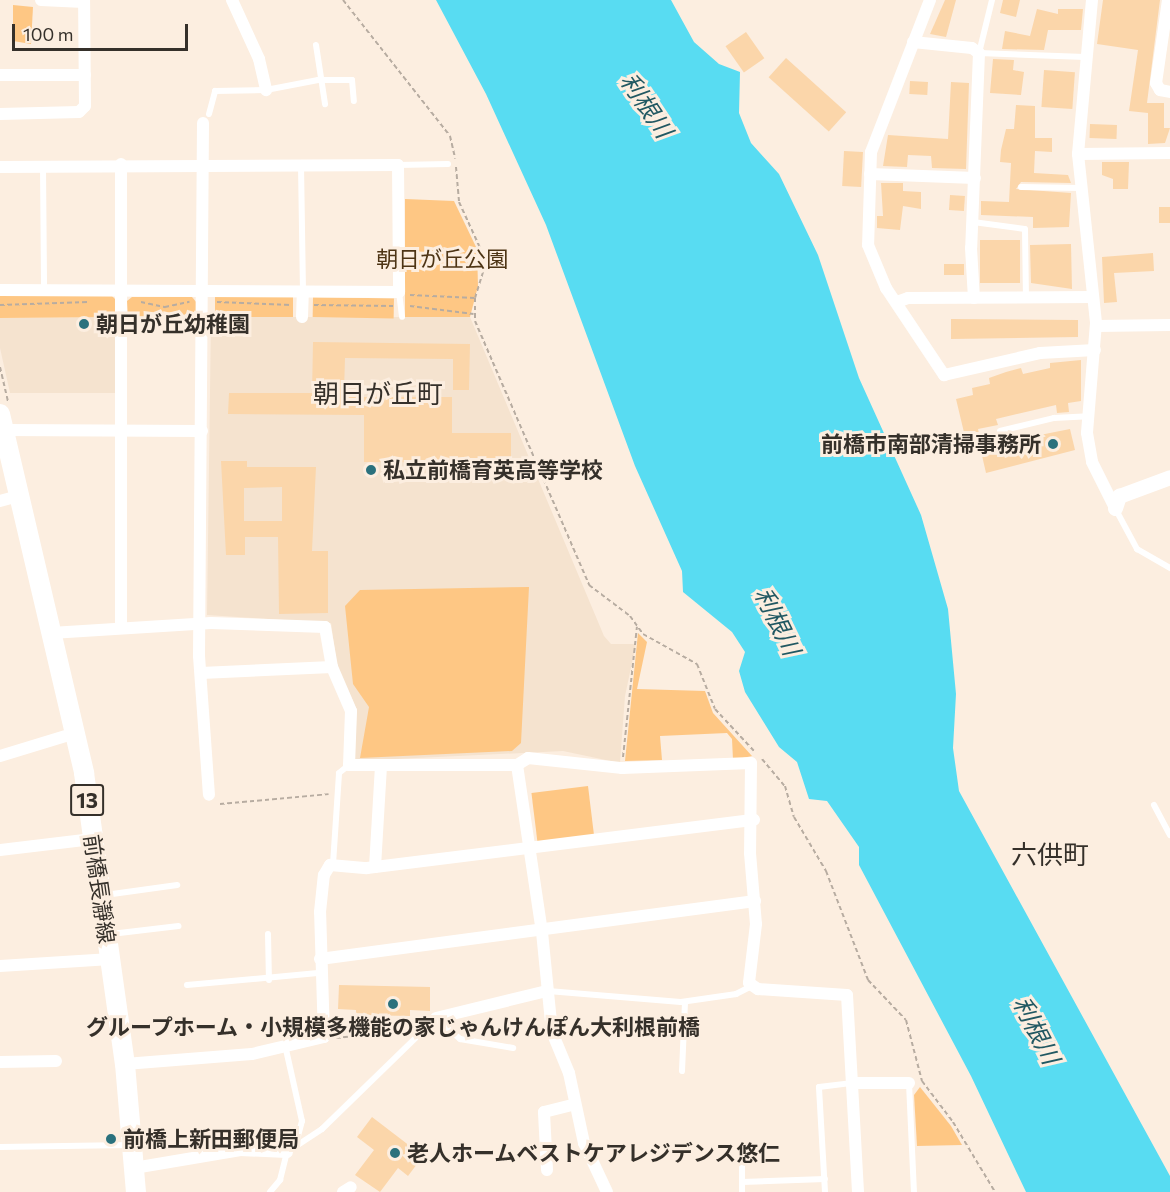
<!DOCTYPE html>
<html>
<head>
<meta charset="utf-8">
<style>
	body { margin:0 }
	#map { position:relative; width:1170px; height:1192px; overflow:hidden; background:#fceee0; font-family:Commissioner,"Noto Sans JP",sans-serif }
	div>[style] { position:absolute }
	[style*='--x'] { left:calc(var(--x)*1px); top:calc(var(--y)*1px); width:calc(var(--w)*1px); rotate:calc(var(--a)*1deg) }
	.built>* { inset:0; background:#f5e3cf }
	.green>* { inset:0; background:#fec784; transform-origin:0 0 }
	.water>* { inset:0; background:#58dcf2 }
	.building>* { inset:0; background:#fbd6aa; transform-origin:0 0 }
	.path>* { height:2px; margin-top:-1px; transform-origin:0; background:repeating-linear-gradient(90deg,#b7aca1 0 4.5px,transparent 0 7.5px) }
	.service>* { height:6px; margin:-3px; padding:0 3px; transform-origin:3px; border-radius:3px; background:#fff }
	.minor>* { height:12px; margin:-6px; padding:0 6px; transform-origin:6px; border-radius:6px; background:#fff }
	.tertiary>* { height:15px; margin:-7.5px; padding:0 7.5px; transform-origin:7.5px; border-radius:7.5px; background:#fff }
	.primary>* { height:20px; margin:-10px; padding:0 10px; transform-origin:10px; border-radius:10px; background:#fff }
	.dots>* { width:16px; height:16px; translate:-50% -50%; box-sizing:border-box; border:3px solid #fceee0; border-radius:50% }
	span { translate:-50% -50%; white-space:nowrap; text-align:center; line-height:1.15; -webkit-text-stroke:6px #fceee0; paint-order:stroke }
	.shield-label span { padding:2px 4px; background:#fceee0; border:2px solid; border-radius:4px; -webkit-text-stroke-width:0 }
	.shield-label { font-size:21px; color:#35302a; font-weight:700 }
	.park-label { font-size:22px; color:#4d3414 }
	.poi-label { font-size:22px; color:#35302a; font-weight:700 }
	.left { translate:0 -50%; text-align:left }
	.right { translate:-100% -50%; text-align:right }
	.street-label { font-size:22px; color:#35302a }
	.water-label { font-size:24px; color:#215862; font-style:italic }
	.quarter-label { font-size:26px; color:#35302a }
	.scale { position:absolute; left:12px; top:24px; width:176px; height:27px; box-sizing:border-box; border:3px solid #35302a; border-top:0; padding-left:8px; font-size:18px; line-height:21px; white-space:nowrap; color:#35302a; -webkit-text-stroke:4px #fceee0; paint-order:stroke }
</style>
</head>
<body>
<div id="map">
	<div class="built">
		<div style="clip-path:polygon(116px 317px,117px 393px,10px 393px,0 348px,0 318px)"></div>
		<div style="clip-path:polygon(211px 317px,470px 317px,604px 636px,611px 644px,636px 644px,625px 696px,620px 763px,563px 751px,354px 761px,357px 710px,337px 666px,331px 623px,207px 615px)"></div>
	</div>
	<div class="green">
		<div style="clip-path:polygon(13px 5px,33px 7px,31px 44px,13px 41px)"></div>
		<div style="clip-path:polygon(405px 199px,454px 201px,477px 249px,478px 286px,470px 317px,405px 317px)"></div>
		<div style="clip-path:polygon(111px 295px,116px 300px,116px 317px,0 318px,0 296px)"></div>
		<div style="clip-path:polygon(132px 297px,192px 297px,197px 303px,197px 316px,128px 317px,127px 301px)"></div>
		<div style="left:215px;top:297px;width:78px;height:20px"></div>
		<div style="left:313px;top:297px;width:81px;height:20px;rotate:1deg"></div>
		<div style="clip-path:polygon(529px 587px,521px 743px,512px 751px,360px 758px,369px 707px,353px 684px,345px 606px,360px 590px)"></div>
		<div style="clip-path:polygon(638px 633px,647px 642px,637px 689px,705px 691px,713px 713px,752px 756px,733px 760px,732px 739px,727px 733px,660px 736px,662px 760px,625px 761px)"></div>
		<div style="left:588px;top:786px;width:50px;height:57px;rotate:83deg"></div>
		<div style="clip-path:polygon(920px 1087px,951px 1126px,962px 1145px,917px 1146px,914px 1095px)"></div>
	</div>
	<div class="water">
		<div style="clip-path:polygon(436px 0,671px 0,694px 42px,719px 64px,740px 72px,739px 113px,751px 143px,779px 174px,818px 255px,859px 378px,921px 515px,948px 609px,956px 694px,953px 748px,959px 791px,1170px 1176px,1170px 1192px,1026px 1192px,971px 1076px,859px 865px,859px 847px,827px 801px,809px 799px,797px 762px,779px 747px,745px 692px,739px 671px,745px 652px,732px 632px,683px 592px,682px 571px,635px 466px,546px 225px,486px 94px)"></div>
	</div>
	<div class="building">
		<div style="clip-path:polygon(945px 0,956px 0,946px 37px,930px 34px)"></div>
		<div style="clip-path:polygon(1003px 0,1020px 0,1016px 17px,1000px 13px)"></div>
		<div style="clip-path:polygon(1103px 0,1160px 0,1147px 103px,1164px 103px,1164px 128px,1170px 128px,1165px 143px,1148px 144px,1148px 113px,1129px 111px,1138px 50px,1097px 44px)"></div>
		<div style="clip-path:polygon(1037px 9px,1058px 14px,1058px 9px,1083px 9px,1081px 30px,1048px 30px,1044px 50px,1002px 49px,1005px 31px,1030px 36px)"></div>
		<div style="left:746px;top:32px;width:32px;height:25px;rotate:55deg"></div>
		<div style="left:786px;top:58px;width:81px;height:26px;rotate:42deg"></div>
		<div style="clip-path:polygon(993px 59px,1014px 60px,1013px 70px,1024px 72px,1021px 95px,990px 93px)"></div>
		<div style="left:1044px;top:70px;width:31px;height:37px;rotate:4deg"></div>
		<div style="left:910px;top:81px;width:18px;height:13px;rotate:3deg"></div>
		<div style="clip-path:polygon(951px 82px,969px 83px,966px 169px,932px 168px,931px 156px,908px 155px,907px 167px,883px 166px,888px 135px,948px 139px)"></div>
		<div style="clip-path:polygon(1016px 105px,1035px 106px,1035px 138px,1052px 138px,1052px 152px,1035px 151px,1034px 173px,1068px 175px,1071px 183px,1021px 182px,1016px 189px,1071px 193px,1069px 227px,1033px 228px,1033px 217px,981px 215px,981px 201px,1009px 202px,1011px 163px,1000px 162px,1001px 150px,1006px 129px,1014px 129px)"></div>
		<div style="left:1090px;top:124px;width:27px;height:14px;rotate:2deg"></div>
		<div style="left:844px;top:151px;width:19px;height:35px;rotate:3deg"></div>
		<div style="clip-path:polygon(1102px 162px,1129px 162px,1128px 189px,1113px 189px,1113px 179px,1102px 175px)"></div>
		<div style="clip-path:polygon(881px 183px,903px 183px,903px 191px,921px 192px,921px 209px,903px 206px,900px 230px,877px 228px,877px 216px,883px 216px)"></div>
		<div style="left:950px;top:195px;width:15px;height:15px;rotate:4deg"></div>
		<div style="left:1159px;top:207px;width:11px;height:16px"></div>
		<div style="left:980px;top:240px;width:40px;height:43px"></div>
		<div style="clip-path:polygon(1071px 244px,1072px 289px,1031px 283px,1030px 245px)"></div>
		<div style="clip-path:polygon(1153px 253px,1154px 271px,1114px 273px,1117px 302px,1104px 303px,1102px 257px)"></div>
		<div style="left:964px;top:264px;width:11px;height:20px;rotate:90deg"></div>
		<div style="clip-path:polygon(951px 319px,1078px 320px,1078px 337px,951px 339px)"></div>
		<div style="clip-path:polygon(313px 342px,470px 344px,469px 390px,453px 390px,453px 359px,345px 358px,344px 392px,362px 392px,362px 397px,452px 397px,452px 433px,511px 433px,511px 463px,364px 462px,364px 415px,228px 414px,229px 393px,312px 393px)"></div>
		<div style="clip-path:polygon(1081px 360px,1081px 401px,1068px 403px,1069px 412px,1057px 413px,1056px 405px,996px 419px,998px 425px,978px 429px,981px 442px,967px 445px,956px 399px,973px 395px,972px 388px,990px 384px,989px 378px,1006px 372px,1021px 368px,1023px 374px,1050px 368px,1050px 363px)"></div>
		<div style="clip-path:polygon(1070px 429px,1075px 450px,986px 473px,980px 447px)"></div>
		<div style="clip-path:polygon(evenodd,221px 461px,247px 461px,247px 467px,316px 467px,312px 551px,328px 551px,328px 613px,279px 614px,278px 537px,245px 537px,245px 555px,226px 555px,221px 461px,282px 487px,282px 521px,244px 521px,244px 488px,282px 487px)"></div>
		<div style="clip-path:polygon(339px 985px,430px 987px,430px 1011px,410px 1010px,410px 1016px,356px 1015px,356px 1010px,338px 1009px)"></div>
		<div style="clip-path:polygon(372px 1117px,423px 1156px,408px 1176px,398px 1168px,380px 1192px,355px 1175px,374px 1150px,357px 1137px)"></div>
	</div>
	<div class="path">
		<div style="--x:343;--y:0;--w:173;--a:51.8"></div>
		<div style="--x:450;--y:136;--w:23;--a:77"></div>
		<div style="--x:456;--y:167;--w:35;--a:85"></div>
		<div style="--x:459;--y:202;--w:55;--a:65.3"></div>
		<div style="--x:482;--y:252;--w:20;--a:87"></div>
		<div style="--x:483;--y:272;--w:27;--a:107"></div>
		<div style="--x:475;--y:298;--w:23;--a:90"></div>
		<div style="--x:475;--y:321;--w:288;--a:66.6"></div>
		<div style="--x:589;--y:585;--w:51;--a:37.1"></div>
		<div style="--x:630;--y:616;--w:22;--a:54"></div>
		<div style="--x:643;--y:634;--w:62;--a:29.1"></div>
		<div style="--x:697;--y:664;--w:48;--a:68.2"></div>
		<div style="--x:715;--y:709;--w:57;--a:47.1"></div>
		<div style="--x:410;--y:295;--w:65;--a:2.6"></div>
		<div style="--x:141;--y:302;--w:25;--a:12"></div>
		<div style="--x:165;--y:307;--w:25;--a:-12"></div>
		<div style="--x:217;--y:302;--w:74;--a:2.3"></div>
		<div style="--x:0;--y:305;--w:88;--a:-2"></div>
		<div style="--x:314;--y:305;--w:79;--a:0.7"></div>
		<div style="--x:410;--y:306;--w:64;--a:7.1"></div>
		<div style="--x:0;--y:367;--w:36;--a:77"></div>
		<div style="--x:623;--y:757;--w:131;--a:-83.9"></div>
		<div style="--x:762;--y:759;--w:35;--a:50"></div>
		<div style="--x:785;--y:786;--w:32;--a:74"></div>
		<div style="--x:794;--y:817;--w:63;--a:59.3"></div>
		<div style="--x:826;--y:871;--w:117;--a:68.9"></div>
		<div style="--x:868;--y:980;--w:55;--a:46.5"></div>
		<div style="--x:906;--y:1020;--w:63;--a:75.3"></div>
		<div style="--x:922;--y:1081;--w:51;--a:52.9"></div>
		<div style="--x:953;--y:1122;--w:82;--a:59"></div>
		<div style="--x:220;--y:804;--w:109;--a:-5.2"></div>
		<div style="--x:336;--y:1038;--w:75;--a:-6.1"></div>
	</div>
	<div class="service">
		<div style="--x:992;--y:0;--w:55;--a:103.8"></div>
		<div style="--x:979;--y:53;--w:106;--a:2.2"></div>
		<div style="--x:316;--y:45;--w:60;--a:81.3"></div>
		<div style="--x:209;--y:114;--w:24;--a:-75"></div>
		<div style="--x:215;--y:91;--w:51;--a:-1.1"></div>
		<div style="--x:266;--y:90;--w:53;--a:-10.9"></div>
		<div style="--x:318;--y:80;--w:34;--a:0"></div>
		<div style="--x:352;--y:80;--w:21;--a:85"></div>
		<div style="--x:301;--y:165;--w:127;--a:89.1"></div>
		<div style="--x:398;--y:165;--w:50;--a:-1.1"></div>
		<div style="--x:43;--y:167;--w:123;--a:89.5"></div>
		<div style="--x:1021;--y:187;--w:60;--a:1"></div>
		<div style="--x:973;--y:222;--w:52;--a:7.7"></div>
		<div style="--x:1025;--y:229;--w:69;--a:89.2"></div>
		<div style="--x:399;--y:292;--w:25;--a:83"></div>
		<div style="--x:1000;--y:431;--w:56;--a:-13.5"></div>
		<div style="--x:1054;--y:418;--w:34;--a:-3"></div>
		<div style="--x:1115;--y:508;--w:47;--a:61.8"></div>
		<div style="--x:1137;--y:549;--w:38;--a:30"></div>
		<div style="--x:1154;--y:805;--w:34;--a:62"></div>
		<div style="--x:333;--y:864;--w:91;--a:-86.2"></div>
		<div style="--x:339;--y:773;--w:13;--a:-39"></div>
		<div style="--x:105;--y:895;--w:73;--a:-7.9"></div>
		<div style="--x:111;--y:934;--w:68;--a:-6.7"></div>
		<div style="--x:268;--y:934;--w:46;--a:88.8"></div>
		<div style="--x:187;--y:985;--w:134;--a:-5.2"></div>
		<div style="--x:548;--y:991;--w:133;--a:4.7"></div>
		<div style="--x:681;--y:1002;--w:56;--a:-8.3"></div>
		<div style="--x:736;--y:994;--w:16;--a:-27"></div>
		<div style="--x:285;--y:1045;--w:78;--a:77.4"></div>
		<div style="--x:302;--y:1121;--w:27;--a:105"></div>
		<div style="--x:682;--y:1071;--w:69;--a:-87.5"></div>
		<div style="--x:909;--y:1083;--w:109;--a:87.4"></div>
		<div style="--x:0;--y:1147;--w:129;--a:-0.9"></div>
		<div style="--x:742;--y:1156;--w:36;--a:90"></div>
		<div style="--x:742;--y:1182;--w:83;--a:-2.1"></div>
		<div style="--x:270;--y:1192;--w:16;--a:-50"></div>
		<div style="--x:280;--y:1180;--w:29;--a:-76"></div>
		<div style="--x:287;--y:1152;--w:42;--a:-33.3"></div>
		<div style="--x:322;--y:1129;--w:159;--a:-44.2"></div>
		<div style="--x:436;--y:1018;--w:32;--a:41"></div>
		<div style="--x:460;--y:1039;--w:54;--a:9.6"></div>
		<div style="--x:825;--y:1192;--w:105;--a:-93.3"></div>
		<div style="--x:819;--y:1087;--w:34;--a:-7"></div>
	</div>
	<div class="minor">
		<div style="--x:41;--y:0;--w:43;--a:2.7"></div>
		<div style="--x:232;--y:0;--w:65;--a:65.4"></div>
		<div style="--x:259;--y:59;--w:32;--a:77"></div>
		<div style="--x:930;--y:0;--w:163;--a:111.2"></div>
		<div style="--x:871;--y:152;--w:93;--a:91.8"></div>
		<div style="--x:868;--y:245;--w:47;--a:67.3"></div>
		<div style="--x:886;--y:288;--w:105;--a:56.3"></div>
		<div style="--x:944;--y:375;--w:98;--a:-12.9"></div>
		<div style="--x:1040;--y:353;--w:55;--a:-3.1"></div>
		<div style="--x:1092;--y:0;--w:155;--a:95.2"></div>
		<div style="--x:1078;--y:154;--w:170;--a:83.9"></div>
		<div style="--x:1096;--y:323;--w:110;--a:94.7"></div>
		<div style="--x:1087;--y:433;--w:29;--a:80"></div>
		<div style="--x:1092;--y:462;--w:51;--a:63.4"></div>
		<div style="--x:1168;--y:0;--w:84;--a:98.2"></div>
		<div style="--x:1156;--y:83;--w:8;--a:60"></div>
		<div style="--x:1160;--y:90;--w:10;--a:11"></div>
		<div style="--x:913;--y:42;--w:59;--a:5.8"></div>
		<div style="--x:972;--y:48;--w:9;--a:36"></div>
		<div style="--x:979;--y:53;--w:195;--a:92.3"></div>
		<div style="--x:971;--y:248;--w:50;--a:86.6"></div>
		<div style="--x:0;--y:75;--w:85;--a:0"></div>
		<div style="--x:0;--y:114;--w:79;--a:-1.5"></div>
		<div style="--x:79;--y:112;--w:8;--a:-45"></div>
		<div style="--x:85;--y:106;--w:106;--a:-90.5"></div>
		<div style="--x:203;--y:123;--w:533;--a:90.43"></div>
		<div style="--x:199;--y:656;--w:139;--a:85.9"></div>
		<div style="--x:1078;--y:154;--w:92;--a:-0.6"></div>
		<div style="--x:121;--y:164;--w:462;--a:90"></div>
		<div style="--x:0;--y:167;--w:398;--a:-0.3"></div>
		<div style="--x:398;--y:165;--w:127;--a:89.5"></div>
		<div style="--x:399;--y:292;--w:399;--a:-179.7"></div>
		<div style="--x:870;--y:174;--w:105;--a:2.2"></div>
		<div style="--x:897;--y:302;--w:12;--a:-20"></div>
		<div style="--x:908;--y:298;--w:185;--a:-0.3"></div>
		<div style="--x:302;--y:317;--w:25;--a:-88"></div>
		<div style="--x:1096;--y:326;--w:74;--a:-0.8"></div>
		<div style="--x:4;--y:430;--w:198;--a:0.3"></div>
		<div style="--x:0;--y:501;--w:20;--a:-15"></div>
		<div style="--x:51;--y:633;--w:160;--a:-3.6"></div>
		<div style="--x:211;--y:623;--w:114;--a:2"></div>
		<div style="--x:325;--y:627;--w:41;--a:80.1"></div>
		<div style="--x:332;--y:667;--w:48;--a:66.6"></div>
		<div style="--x:351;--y:711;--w:54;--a:92.1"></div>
		<div style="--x:349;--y:765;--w:168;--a:0"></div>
		<div style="--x:517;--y:765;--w:169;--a:81.5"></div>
		<div style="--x:542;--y:932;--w:100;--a:84.3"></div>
		<div style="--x:552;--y:1032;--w:44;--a:67.5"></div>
		<div style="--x:569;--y:1073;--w:72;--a:77.9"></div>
		<div style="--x:584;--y:1143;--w:54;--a:64.9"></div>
		<div style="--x:201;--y:673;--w:131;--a:-2.6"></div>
		<div style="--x:0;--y:756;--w:78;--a:-17"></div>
		<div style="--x:517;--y:765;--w:13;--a:-32"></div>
		<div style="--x:528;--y:758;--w:95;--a:6.1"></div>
		<div style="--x:622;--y:768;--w:129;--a:-2.2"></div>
		<div style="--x:751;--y:763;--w:90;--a:90.6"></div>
		<div style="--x:750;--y:853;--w:71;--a:85.2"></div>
		<div style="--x:756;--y:924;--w:59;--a:96.8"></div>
		<div style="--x:749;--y:983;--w:11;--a:34"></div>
		<div style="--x:758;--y:989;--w:89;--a:3.9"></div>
		<div style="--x:847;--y:995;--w:197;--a:86.8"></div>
		<div style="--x:0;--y:850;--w:93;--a:-6.8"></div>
		<div style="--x:375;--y:867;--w:100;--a:-86.6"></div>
		<div style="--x:320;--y:959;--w:439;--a:-7.6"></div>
		<div style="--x:0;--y:966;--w:111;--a:-3.6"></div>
		<div style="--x:436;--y:1018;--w:114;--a:-13.7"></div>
		<div style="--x:0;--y:1062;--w:56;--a:-1"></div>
		<div style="--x:125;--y:1064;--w:127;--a:-4.5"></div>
		<div style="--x:252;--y:1054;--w:74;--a:-13.3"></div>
		<div style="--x:324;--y:1037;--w:125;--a:-91.8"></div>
		<div style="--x:320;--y:912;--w:37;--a:-84"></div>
		<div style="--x:324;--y:875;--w:12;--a:-59"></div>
		<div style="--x:330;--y:865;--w:37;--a:5"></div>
		<div style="--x:367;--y:868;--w:390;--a:-7.1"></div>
		<div style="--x:854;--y:1083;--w:55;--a:0"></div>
		<div style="--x:134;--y:1168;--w:108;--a:-9.6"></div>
		<div style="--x:240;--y:1150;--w:47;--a:2.4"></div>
		<div style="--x:547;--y:1170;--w:58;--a:-93"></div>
		<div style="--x:544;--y:1112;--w:32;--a:-14"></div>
		<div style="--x:343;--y:1192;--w:9;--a:-32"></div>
	</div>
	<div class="tertiary">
		<div style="--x:1115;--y:508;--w:13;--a:-72"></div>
		<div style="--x:1119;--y:496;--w:54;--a:-20.4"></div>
	</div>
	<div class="primary">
		<div style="--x:0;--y:414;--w:369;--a:76.8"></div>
		<div style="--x:84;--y:773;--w:294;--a:82"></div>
		<div style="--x:125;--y:1064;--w:128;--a:85.1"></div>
	</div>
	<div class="dots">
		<div style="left:84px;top:324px;background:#2a717d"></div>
		<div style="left:1053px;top:444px;background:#2a717d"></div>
		<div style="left:371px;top:470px;background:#2a717d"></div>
		<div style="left:393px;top:1004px;background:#2a717d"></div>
		<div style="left:111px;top:1139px;background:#2a717d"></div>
		<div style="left:395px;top:1153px;background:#2a717d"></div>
	</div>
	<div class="shield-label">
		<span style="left:87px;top:800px">13</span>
	</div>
	<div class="park-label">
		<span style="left:442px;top:259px">朝日が丘公園</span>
	</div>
	<div class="poi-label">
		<span class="left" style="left:96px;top:324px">朝日が丘幼稚園</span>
		<span class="right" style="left:1041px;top:444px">前橋市南部清掃事務所</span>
		<span class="left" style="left:383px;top:470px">私立前橋育英高等学校</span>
		<span style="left:393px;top:1027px">グループホーム・小規模多機能の家じゃんけんぽん大利根前橋</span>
		<span class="left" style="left:123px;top:1139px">前橋上新田郵便局</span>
		<span class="left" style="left:407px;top:1153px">老人ホームベストケアレジデンス悠仁</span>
	</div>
	<div class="street-label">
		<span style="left:100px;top:889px;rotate:82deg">前橋長瀞線</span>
	</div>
	<div class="water-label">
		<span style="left:647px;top:105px;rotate:56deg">利根川</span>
		<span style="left:778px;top:621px;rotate:64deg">利根川</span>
		<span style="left:1037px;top:1030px;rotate:63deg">利根川</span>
	</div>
	<div class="quarter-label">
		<span style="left:378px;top:393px">朝日が丘町</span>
		<span style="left:1050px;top:854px">六供町</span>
	</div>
	<div class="scale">100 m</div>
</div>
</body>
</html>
